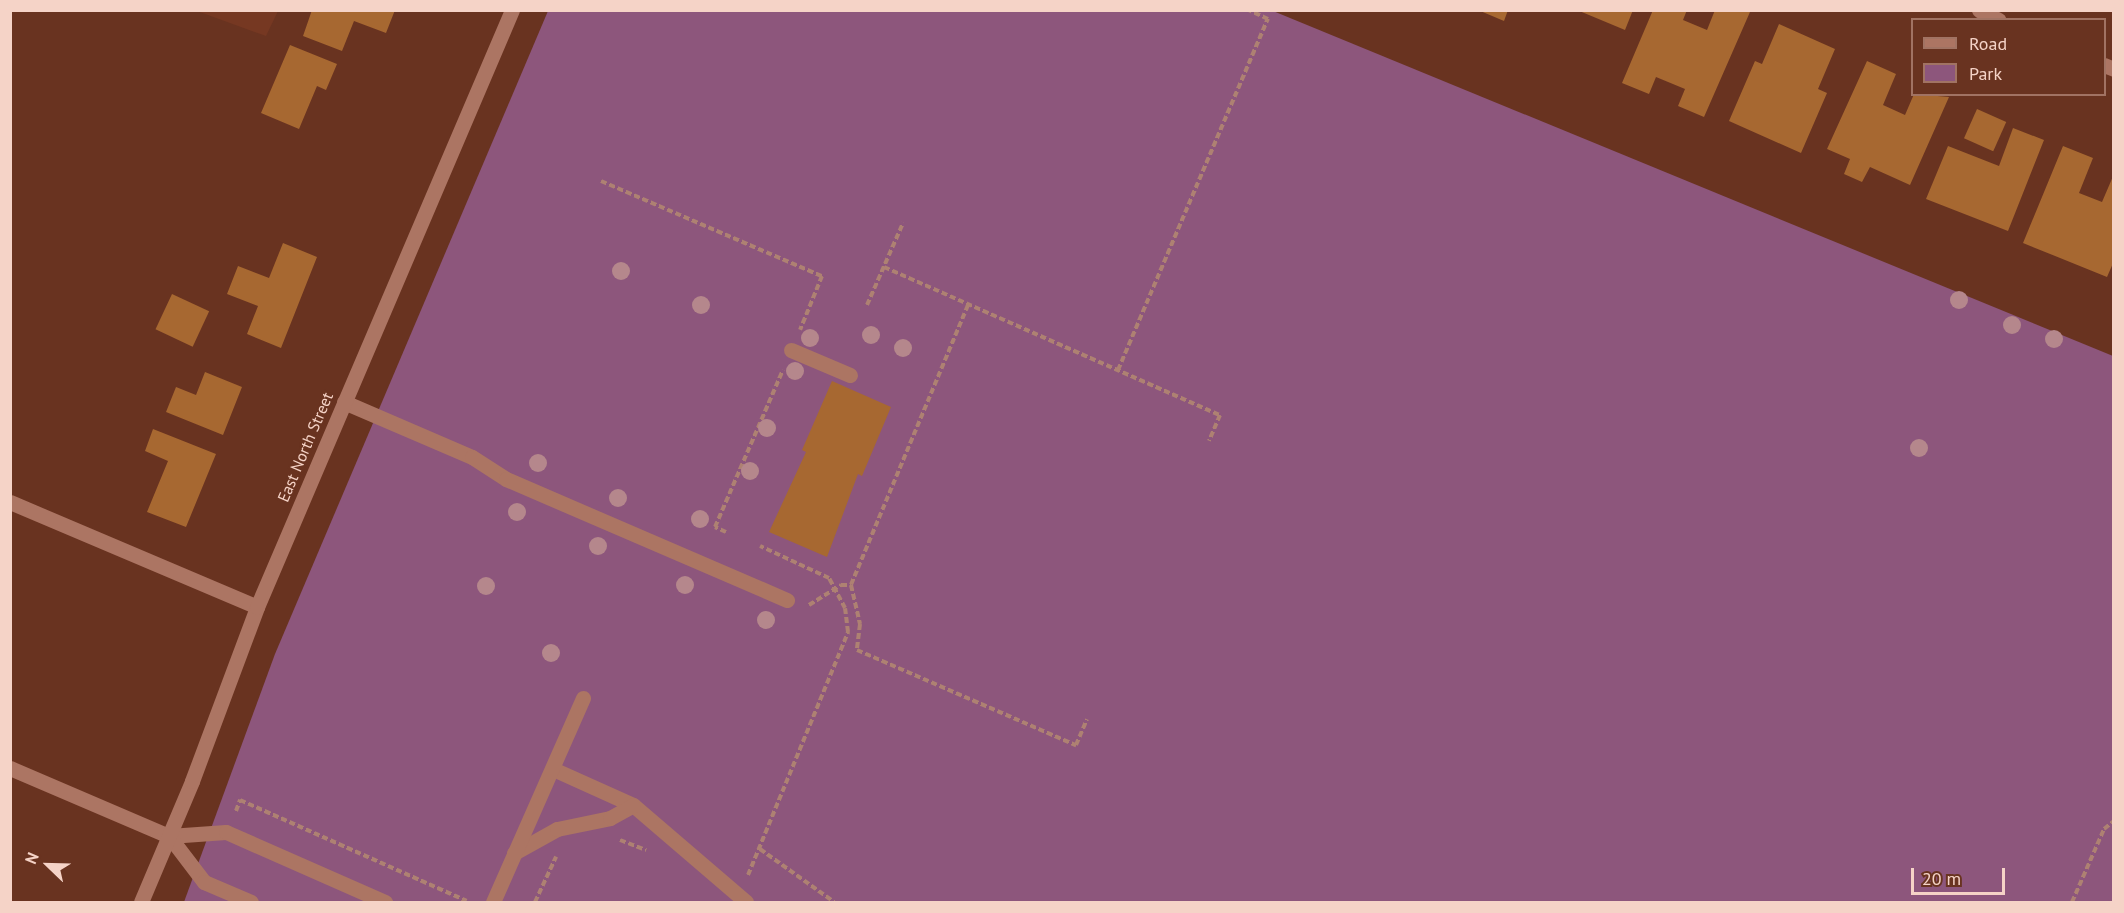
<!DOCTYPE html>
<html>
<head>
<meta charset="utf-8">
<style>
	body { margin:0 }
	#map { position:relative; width:2124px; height:913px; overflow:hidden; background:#693320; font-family:"PT Sans",sans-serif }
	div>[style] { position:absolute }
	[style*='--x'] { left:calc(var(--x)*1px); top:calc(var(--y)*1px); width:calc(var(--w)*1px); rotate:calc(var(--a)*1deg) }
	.built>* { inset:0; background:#763822 }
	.green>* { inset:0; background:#8d567c }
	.building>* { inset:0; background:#a76831; transform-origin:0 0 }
	.path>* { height:4px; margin-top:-2px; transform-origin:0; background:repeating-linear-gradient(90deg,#ae8172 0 6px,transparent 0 9px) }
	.minor>* { height:15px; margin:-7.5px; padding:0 7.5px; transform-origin:7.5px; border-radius:7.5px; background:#ac7563 }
	.trees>* { width:18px; height:18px; margin:-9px; border-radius:50%; background:#b5878c }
	span { translate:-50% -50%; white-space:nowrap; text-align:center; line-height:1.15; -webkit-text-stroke:4.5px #693320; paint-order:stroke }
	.street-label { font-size:16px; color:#f5d3c7 }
	.frame { position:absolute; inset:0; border:12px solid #f5d3c7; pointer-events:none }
	.legend { position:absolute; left:1911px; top:18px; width:195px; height:78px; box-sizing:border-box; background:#693320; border:2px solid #a17363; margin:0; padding:8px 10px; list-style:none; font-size:18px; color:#f5d3c7 }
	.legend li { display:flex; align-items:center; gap:12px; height:30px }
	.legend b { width:30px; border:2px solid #a17363 }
	.north { position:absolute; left:18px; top:835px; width:60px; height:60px; -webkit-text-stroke:4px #693320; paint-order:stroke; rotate:293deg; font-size:16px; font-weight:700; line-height:24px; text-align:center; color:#f5d3c7 }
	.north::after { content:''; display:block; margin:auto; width:21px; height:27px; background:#f5d3c7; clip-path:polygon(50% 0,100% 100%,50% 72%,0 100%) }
	.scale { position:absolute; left:1911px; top:868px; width:94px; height:27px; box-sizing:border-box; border:3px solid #f5d3c7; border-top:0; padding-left:8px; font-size:18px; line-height:21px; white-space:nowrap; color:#f5d3c7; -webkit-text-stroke:4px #693320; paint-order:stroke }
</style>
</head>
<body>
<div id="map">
	<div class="built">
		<div style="clip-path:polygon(197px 11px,278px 10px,278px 11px,266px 36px)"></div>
	</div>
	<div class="green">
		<div style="clip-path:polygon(548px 11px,1273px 11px,2113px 356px,2113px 902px,184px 902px,275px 654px)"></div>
	</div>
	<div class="building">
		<div style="clip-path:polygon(312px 10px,395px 10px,386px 33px,354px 21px,342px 51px,303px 36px)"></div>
		<div style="clip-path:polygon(1478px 10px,1508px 10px,1504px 21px)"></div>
		<div style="clip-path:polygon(1577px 10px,1633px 10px,1625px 30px)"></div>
		<div style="clip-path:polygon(1653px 10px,1687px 10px,1683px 20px,1707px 30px,1715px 10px,1750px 12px,1704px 117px,1678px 106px,1685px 89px,1656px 77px,1649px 94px,1622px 83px)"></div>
		<div style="clip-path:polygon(1779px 24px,1835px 49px,1818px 89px,1827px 93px,1801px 153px,1729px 121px,1755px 61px,1762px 64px)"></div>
		<div style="clip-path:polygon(290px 45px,337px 64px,326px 90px,317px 86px,299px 129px,261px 113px)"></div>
		<div style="clip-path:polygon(1867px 61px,1896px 74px,1883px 105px,1905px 115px,1914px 94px,1949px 97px,1910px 185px,1870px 167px,1862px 182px,1844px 174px,1850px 159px,1827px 149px)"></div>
		<div style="left:1977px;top:109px;width:32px;height:32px;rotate:24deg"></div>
		<div style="clip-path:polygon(2013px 128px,2044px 140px,2008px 231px,1926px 199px,1948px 146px,1999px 166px)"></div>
		<div style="clip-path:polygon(2063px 146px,2093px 158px,2079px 193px,2102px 202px,2114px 174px,2114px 261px,2107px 277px,2023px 243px)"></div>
		<div style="clip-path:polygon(283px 243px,317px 257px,281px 348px,247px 334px,258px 306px,227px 294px,238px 266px,269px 278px)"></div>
		<div style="left:172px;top:294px;width:41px;height:39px;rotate:25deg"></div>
		<div style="clip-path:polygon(205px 372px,242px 387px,223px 435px,166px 412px,176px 387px,196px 395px)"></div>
		<div style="clip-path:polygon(832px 381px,891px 407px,862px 476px,858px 474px,827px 557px,769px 532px,806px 452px,802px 450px)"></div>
		<div style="clip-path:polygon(153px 429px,216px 454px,186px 527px,147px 512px,168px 461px,145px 451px)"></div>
	</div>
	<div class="path">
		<div style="--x:601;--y:181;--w:241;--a:23.3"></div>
		<div style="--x:822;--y:276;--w:58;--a:112.2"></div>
		<div style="--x:884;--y:267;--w:367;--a:23.8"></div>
		<div style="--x:1220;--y:415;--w:28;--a:113"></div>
		<div style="--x:867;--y:305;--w:90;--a:-66.3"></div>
		<div style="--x:968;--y:305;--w:303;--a:112.7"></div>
		<div style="--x:851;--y:585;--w:40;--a:77"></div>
		<div style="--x:860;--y:624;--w:26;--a:97"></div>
		<div style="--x:857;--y:650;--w:239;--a:23.5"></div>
		<div style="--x:1076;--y:745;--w:28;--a:-67"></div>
		<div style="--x:1118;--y:370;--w:382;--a:-66.9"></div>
		<div style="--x:1268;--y:19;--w:21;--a:-155"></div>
		<div style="--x:726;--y:532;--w:12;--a:-156"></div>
		<div style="--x:715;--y:527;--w:171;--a:-66.6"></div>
		<div style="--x:809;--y:605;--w:38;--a:-32"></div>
		<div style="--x:841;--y:585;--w:10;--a:0"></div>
		<div style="--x:236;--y:811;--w:12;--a:-70"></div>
		<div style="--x:240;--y:800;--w:248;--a:24"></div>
		<div style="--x:620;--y:840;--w:28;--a:21"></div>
		<div style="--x:760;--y:849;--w:91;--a:35.6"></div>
		<div style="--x:748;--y:875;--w:263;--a:-67.6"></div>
		<div style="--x:848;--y:632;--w:24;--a:-97"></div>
		<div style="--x:845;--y:608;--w:34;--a:-118"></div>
		<div style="--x:829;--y:578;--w:76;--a:-155.1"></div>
		<div style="--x:535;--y:902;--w:50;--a:-65"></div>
		<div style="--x:2072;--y:902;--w:80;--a:-66.3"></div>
		<div style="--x:2104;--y:829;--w:13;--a:-39"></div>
	</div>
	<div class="minor">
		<div style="--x:1979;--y:10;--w:22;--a:27"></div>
		<div style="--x:2104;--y:65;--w:11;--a:22"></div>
		<div style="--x:791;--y:350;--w:64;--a:23"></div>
		<div style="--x:344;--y:402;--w:139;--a:23.3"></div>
		<div style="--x:472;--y:457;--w:40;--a:32.9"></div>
		<div style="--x:506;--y:479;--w:306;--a:23.3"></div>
		<div style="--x:10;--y:502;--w:268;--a:23"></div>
		<div style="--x:10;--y:768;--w:173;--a:23.2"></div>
		<div style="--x:169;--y:836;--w:57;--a:-4"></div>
		<div style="--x:226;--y:832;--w:174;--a:23.8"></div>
		<div style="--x:553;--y:769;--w:88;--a:24.2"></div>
		<div style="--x:633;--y:805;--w:149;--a:40.6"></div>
		<div style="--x:169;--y:836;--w:58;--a:52.7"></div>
		<div style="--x:204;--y:882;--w:51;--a:23.1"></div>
		<div style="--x:514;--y:853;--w:49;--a:-29.2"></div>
		<div style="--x:557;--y:829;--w:54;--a:-11.7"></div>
		<div style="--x:610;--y:818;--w:26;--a:-29"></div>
		<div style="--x:141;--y:902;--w:131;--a:-67.1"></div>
		<div style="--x:192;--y:781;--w:186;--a:-69.5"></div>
		<div style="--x:257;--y:607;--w:649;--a:-66.87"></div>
		<div style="--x:493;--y:902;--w:223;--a:-66.2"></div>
	</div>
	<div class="trees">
		<div style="left:621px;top:271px"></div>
		<div style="left:1959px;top:300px"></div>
		<div style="left:701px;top:305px"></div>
		<div style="left:2012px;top:325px"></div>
		<div style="left:871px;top:335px"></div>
		<div style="left:810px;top:338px"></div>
		<div style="left:2054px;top:339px"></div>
		<div style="left:903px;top:348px"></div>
		<div style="left:795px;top:371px"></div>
		<div style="left:767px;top:428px"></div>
		<div style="left:1919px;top:448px"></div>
		<div style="left:538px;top:463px"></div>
		<div style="left:750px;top:471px"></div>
		<div style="left:618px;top:498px"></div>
		<div style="left:517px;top:512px"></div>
		<div style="left:700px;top:519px"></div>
		<div style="left:598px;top:546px"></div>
		<div style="left:685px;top:585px"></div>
		<div style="left:486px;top:586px"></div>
		<div style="left:766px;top:620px"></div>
		<div style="left:551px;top:653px"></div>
	</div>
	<div class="street-label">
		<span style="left:305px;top:447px;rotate:-67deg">East North Street</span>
	</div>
	<div class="frame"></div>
	<ul class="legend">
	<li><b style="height:8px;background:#ac7563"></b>Road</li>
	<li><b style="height:16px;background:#8d567c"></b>Park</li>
	</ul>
	<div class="north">N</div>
	<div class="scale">20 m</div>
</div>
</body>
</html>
